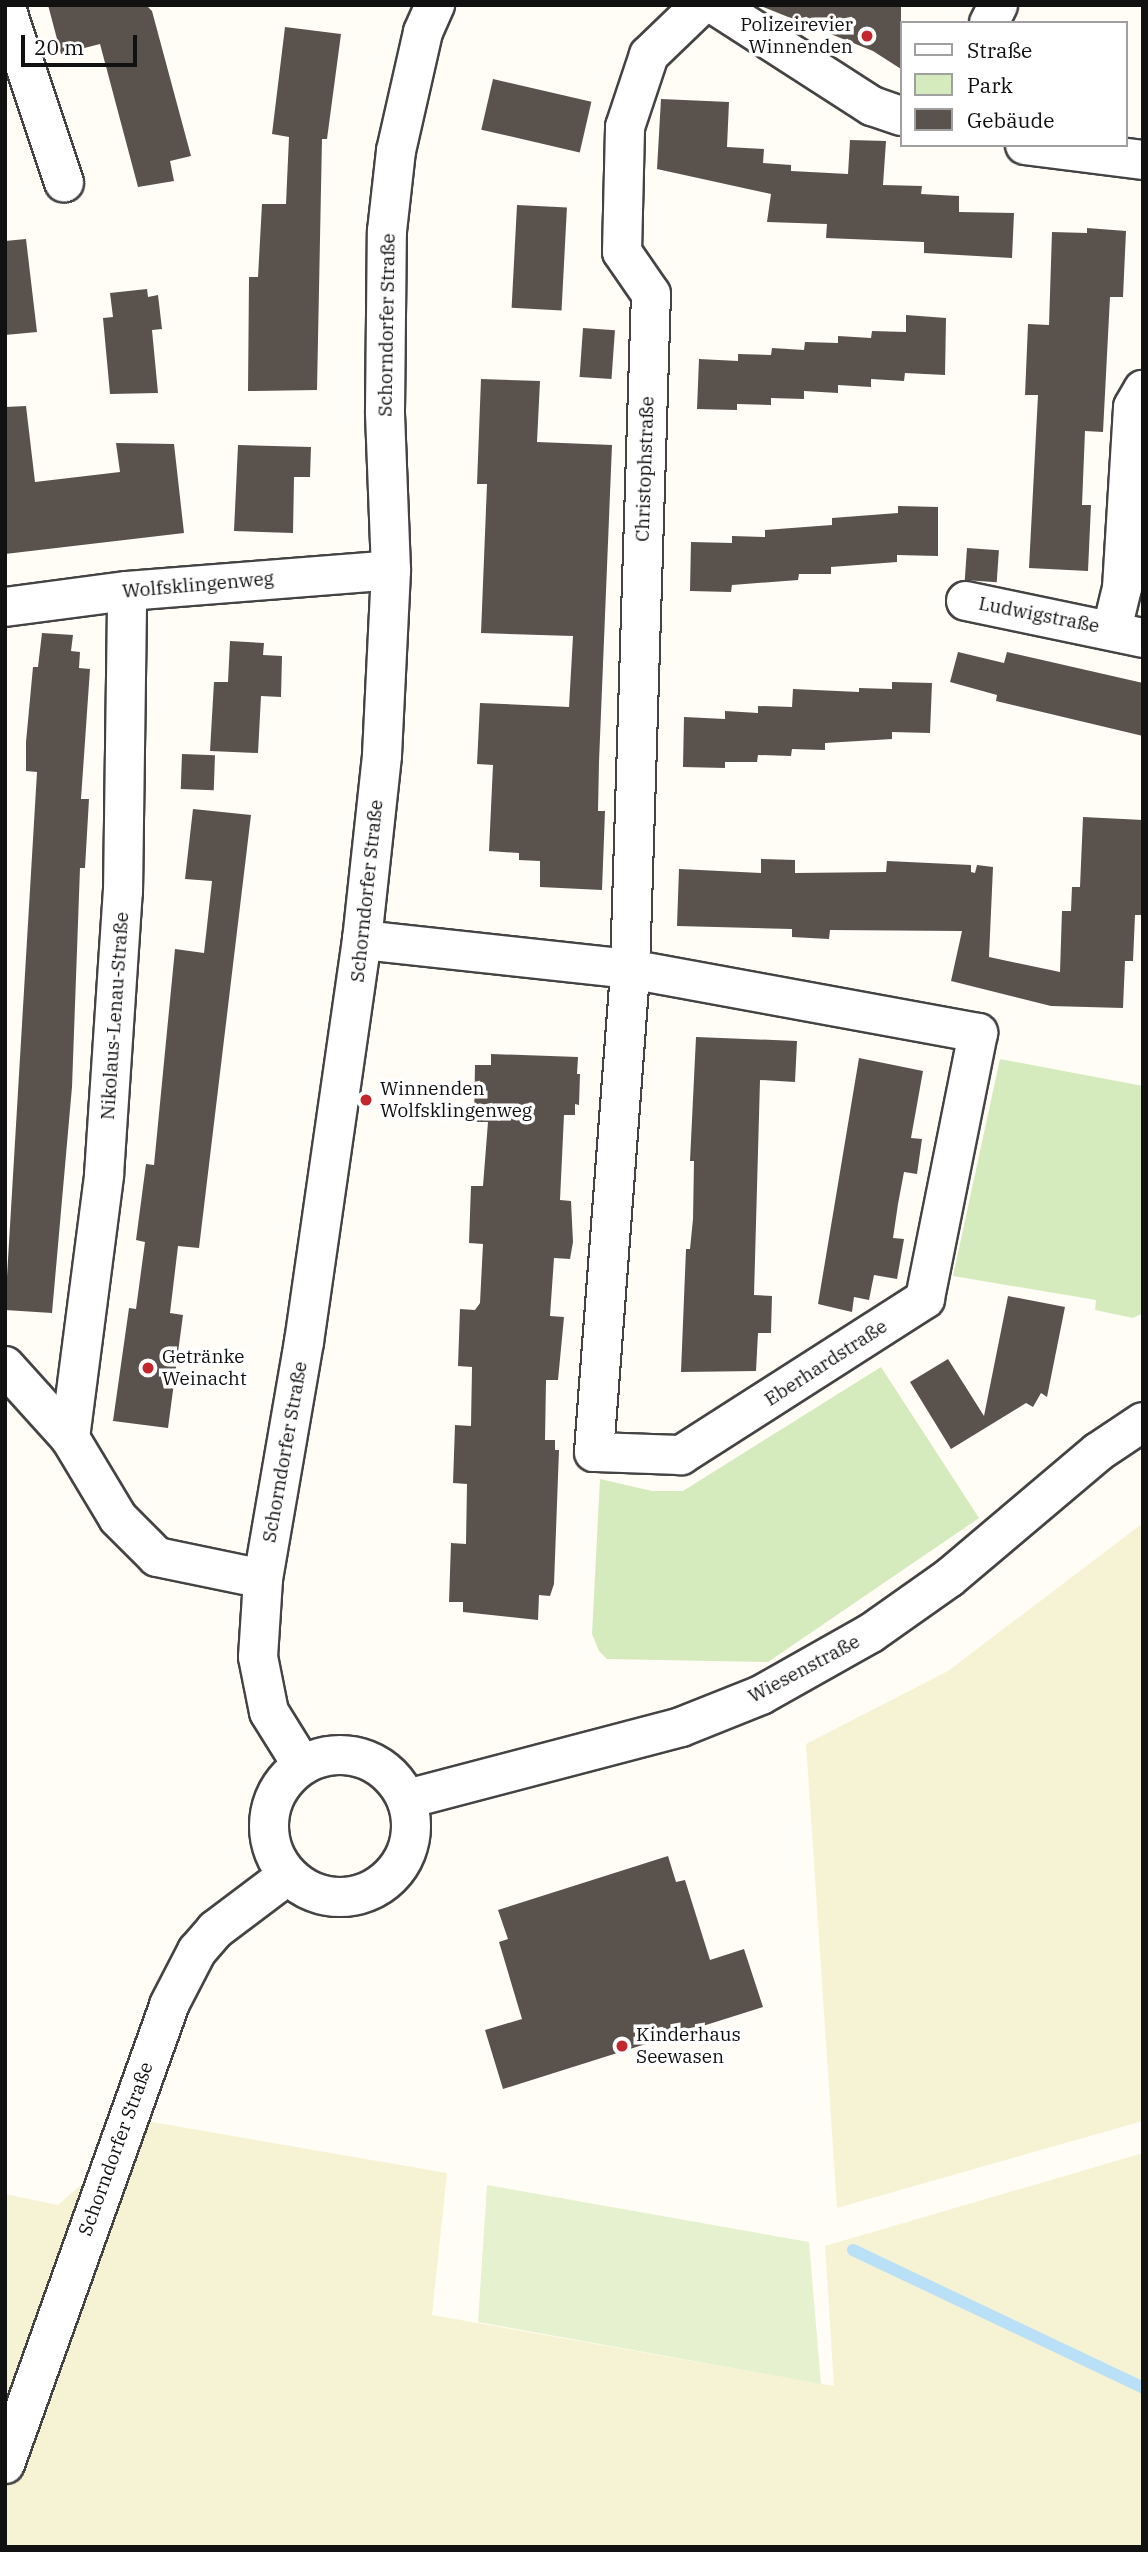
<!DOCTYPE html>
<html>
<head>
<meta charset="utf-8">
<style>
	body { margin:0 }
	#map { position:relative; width:1148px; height:2552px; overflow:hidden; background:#fffdf5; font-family:"IBM Plex Serif",serif }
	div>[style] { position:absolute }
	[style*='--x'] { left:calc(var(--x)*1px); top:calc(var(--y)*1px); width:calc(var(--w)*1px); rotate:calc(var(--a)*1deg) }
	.farmland>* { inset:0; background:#f6f3d4 }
	.green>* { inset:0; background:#d5ebbd }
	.pitch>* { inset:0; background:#e6f2cf }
	.stream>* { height:12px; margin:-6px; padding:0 6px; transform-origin:6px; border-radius:6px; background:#b9e0f7 }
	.building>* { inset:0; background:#5a524d; transform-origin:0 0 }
	.roads { filter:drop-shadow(2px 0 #444) drop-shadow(-2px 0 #444) drop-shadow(0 2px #444) drop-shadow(0 -2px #444) }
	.minor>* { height:38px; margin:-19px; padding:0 19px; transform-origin:19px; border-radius:19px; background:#fff }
	.minor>.ring { margin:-19px; padding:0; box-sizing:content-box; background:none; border:38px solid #fff; border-radius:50% }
	.dots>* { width:19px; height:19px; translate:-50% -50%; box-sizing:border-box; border:4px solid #fff; border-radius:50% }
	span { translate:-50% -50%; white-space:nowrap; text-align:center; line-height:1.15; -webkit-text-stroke:7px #fff; paint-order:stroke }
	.poi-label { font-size:19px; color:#111 }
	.right { translate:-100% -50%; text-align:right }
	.left { translate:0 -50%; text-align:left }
	.street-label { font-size:19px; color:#111 }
	.frame { position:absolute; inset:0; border:7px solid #111; pointer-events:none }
	.legend { position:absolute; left:900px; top:21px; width:228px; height:126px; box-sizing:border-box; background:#fff; border:2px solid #a0a0a0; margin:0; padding:9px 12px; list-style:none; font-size:21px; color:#111 }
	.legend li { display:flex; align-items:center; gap:14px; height:35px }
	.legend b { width:35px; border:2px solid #a0a0a0 }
	.scale { position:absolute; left:21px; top:35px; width:116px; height:32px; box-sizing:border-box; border:4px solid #111; border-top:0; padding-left:9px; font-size:21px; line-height:24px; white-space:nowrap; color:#111; -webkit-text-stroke:5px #fff; paint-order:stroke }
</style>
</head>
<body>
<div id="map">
	<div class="farmland">
		<div style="clip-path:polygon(1143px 1523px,1143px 2121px,837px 2208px,806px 1744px,948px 1671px)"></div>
		<div style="clip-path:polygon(152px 2122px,447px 2173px,432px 2315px,834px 2386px,825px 2246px,1143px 2153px,1143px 2547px,5px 2547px,5px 2194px,58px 2205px)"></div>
	</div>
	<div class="green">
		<div style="clip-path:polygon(1000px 1059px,1143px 1086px,1143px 1313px,1133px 1318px,1095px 1310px,1096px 1300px,953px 1276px)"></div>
		<div style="clip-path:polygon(881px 1367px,979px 1518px,768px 1662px,607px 1659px,599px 1651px,592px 1634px,600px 1479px,652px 1491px,683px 1491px)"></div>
	</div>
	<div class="pitch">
		<div style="clip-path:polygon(487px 2185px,809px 2242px,821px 2384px,478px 2322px)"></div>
	</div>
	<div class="stream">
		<div style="--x:853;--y:2250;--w:321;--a:25.4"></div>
	</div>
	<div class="building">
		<div style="clip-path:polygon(48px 5px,146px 5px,152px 11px,191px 156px,170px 161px,174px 181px,138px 187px,100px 44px,61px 54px)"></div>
		<div style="clip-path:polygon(758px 5px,901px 5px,901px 69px,873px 51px)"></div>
		<div style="clip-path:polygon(285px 27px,341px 34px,327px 139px,322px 139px,317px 390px,248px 391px,249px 277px,258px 277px,262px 204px,286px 204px,289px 137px,272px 134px)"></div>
		<div style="left:493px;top:79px;width:101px;height:52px;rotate:13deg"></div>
		<div style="clip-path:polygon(661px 99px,729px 102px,727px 147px,764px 149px,763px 163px,791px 165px,791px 171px,848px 174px,850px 140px,886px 141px,883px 185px,922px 186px,921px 194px,959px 196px,959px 212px,1014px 213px,1012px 258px,924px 253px,924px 242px,826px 238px,827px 224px,767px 222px,771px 194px,657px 169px)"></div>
		<div style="left:517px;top:205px;width:50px;height:103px;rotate:3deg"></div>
		<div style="clip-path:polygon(1087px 228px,1126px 231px,1123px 297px,1110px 297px,1103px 432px,1085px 431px,1082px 505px,1091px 505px,1088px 571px,1029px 568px,1038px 395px,1025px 395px,1028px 324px,1049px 325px,1052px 232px,1087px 233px)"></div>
		<div style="clip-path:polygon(26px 239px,37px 332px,5px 335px,5px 241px)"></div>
		<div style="clip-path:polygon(147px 289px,148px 297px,158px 295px,162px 329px,152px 330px,158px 393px,110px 394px,103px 318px,113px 317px,110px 293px)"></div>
		<div style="clip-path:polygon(906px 315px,946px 318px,945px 375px,905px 373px,904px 381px,871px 379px,871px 387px,838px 385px,838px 393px,804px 391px,804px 399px,771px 398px,771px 405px,737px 404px,737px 410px,697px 409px,699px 359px,738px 361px,738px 354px,771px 355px,772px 348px,804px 350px,805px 342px,838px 343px,838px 336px,871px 338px,872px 331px,906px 332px)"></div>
		<div style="left:583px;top:328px;width:32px;height:49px;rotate:4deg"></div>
		<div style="clip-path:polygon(481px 379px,540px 381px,537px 442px,612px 445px,599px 762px,598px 811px,605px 811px,602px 890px,540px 887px,540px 861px,519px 860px,519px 853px,489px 851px,493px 765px,477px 764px,480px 703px,569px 707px,573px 636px,481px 633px,487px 484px,477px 484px)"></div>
		<div style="clip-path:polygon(26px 406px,35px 482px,120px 472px,116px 443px,174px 444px,184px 533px,5px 554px,5px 407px)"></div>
		<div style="clip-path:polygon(238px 445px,311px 447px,310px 477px,294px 477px,293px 533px,234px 531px)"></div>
		<div style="clip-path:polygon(898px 506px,938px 507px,938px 556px,897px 555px,897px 562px,831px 567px,831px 574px,799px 574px,798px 580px,732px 585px,731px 592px,690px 591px,691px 542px,732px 543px,732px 536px,765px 537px,765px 530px,832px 525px,832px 518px,898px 513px)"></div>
		<div style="left:967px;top:548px;width:32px;height:32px;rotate:4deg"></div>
		<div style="clip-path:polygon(42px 633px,73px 635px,71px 651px,80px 652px,79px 668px,90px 669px,81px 799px,89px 799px,85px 868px,80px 868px,72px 1087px,52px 1313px,5px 1310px,37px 772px,26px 771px,26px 742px,33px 667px,38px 667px)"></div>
		<div style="clip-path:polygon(230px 641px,264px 643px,263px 655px,282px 656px,281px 697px,261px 696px,258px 753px,210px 751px,214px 682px,228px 682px)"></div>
		<div style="clip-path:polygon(958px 652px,1004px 663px,1007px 652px,1143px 683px,1143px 736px,996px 701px,997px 695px,950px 682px)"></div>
		<div style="clip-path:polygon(892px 682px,932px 683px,930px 733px,892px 732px,892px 739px,825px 743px,825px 750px,792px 749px,791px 756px,758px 755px,757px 762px,725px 762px,725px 768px,683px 767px,684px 717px,725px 719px,725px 711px,758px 713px,758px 706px,792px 707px,793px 689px,859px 692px,859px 688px,892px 689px)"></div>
		<div style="left:182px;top:754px;width:33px;height:35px;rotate:2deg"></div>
		<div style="clip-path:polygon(193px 809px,251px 815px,199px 1248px,178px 1246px,170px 1313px,183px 1315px,168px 1428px,113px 1421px,129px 1308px,136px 1309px,145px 1242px,136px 1240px,146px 1164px,154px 1165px,175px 949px,204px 953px,212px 881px,185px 879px)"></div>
		<div style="clip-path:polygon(1083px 817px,1143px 820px,1143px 915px,1135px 915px,1133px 961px,1125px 961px,1123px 1008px,1051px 1006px,951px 981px,962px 931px,830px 930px,829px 939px,792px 937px,792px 929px,677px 926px,679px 869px,761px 873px,761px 859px,795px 860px,795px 873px,886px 872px,887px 861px,971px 865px,971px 872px,975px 873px,977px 865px,993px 867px,989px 957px,1060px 972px,1062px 911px,1071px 911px,1072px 887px,1080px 887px)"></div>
		<div style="clip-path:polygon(696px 1037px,797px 1041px,795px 1082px,760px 1080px,754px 1295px,772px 1296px,771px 1333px,758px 1333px,756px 1371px,681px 1372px,686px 1249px,690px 1249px,693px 1219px,694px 1161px,690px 1161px)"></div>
		<div style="clip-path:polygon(491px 1054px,578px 1057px,577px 1074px,580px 1074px,579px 1105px,575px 1104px,575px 1115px,564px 1115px,560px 1200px,571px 1201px,573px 1242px,570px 1259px,554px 1258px,550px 1316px,564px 1317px,558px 1380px,546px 1380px,545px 1440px,555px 1440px,555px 1450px,559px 1450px,554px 1584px,550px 1596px,539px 1595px,538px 1620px,463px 1612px,463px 1602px,449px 1602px,451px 1543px,466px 1544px,467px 1484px,453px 1483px,455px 1425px,471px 1426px,472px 1367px,458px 1366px,460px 1309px,475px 1310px,480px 1303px,483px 1244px,469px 1243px,471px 1186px,483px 1186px,488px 1122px,474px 1122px,475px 1065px,491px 1065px)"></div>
		<div style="clip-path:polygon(859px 1058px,923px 1071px,911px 1138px,922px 1139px,917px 1174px,904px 1172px,898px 1204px,893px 1238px,904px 1239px,897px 1279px,874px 1275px,869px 1300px,854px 1297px,852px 1312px,818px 1304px)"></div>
		<div style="clip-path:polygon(1008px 1296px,1065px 1307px,1047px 1397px,1041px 1393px,1033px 1407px,1026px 1403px,951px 1449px,910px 1382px,948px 1359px,984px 1416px)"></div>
		<div style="clip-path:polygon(668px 1856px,676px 1882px,685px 1880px,710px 1960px,744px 1949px,763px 2007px,503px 2089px,485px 2030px,522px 2019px,499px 1942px,508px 1939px,498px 1910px)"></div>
	</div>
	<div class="roads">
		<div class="minor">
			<div style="--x:5;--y:5;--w:187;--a:71.6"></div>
			<div style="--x:715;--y:5;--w:187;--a:32.8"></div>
			<div style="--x:872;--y:106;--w:31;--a:19"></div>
			<div style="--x:989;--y:23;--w:20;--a:-63"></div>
			<div style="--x:1025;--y:145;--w:119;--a:7.2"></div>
			<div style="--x:966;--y:601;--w:181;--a:11.8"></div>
			<div style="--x:5;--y:607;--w:123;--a:-7.5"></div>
			<div style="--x:127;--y:591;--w:265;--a:-4.5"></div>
			<div style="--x:1112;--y:629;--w:42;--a:-76.3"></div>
			<div style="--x:1122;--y:588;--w:181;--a:-86.5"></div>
			<div style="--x:1133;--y:407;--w:20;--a:-60"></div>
			<div style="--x:362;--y:940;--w:270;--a:6.2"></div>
			<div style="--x:630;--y:969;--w:354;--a:10.4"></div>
			<div style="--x:978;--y:1033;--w:271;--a:101.3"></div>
			<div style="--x:925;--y:1299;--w:290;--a:147.4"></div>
			<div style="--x:681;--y:1455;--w:87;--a:-178"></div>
			<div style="--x:594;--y:1452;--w:484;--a:-85.7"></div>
			<div style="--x:630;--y:969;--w:675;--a:-88.22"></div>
			<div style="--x:651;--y:294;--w:51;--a:-124.6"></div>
			<div style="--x:622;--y:252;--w:125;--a:-88.6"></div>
			<div style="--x:625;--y:127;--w:76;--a:-71.6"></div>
			<div style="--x:649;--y:55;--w:72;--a:-43.9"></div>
			<div style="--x:5;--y:1366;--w:97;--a:47.9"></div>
			<div style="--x:70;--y:1438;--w:93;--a:59"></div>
			<div style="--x:118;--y:1518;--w:55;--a:45"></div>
			<div style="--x:157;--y:1557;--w:108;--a:11.7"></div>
			<div style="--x:70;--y:1438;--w:265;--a:-82.6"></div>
			<div style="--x:104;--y:1175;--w:284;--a:-86.2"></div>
			<div style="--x:123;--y:892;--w:301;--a:-89.2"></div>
			<div class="ring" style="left:269px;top:1755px;width:104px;height:104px"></div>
			<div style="--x:302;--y:1765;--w:62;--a:-121.9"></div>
			<div style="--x:269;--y:1712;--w:56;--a:-101.3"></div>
			<div style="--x:258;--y:1657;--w:78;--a:-86.3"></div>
			<div style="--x:263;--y:1579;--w:241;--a:-80.2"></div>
			<div style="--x:304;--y:1342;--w:406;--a:-81.8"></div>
			<div style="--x:362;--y:940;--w:186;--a:-83.8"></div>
			<div style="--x:382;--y:755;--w:185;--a:-87.2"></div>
			<div style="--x:391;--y:570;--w:159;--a:-92.2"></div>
			<div style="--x:385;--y:411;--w:180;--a:-89.4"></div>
			<div style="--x:387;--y:231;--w:81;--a:-83.6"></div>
			<div style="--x:396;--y:151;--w:122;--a:-77.2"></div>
			<div style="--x:423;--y:32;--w:30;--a:-66"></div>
			<div style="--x:407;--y:1799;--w:283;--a:-14.7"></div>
			<div style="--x:681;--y:1727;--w:86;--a:-21.8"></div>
			<div style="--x:761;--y:1695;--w:126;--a:-29.4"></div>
			<div style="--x:871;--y:1633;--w:95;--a:-35.2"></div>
			<div style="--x:949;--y:1578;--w:195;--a:-40.2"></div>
			<div style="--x:1098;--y:1452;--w:54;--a:-33.7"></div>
			<div style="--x:5;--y:2464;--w:487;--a:-70.3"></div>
			<div style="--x:169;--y:2005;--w:61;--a:-62.6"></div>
			<div style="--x:197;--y:1951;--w:28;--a:-49"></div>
			<div style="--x:215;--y:1930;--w:91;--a:-37"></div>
		</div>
	</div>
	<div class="dots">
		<div style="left:867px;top:36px;background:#c4262e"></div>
		<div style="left:366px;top:1100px;background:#c4262e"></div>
		<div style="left:148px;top:1368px;background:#c4262e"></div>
		<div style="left:622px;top:2046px;background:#c4262e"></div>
	</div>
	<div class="poi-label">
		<span class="right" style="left:853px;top:36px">Polizeirevier<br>Winnenden</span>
		<span class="left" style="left:380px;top:1100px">Winnenden<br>Wolfsklingenweg</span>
		<span class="left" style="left:162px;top:1368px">Getränke<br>Weinacht</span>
		<span class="left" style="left:636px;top:2046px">Kinderhaus<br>Seewasen</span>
	</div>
	<div class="street-label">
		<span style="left:387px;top:325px;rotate:-89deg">Schorndorfer Straße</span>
		<span style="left:645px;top:469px;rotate:-88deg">Christophstraße</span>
		<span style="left:198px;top:585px;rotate:-5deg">Wolfsklingenweg</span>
		<span style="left:1039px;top:615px;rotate:11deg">Ludwigstraße</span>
		<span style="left:367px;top:891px;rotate:-84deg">Schorndorfer Straße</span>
		<span style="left:115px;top:1016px;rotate:-86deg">Nikolaus-Lenau-Straße</span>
		<span style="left:826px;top:1363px;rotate:-33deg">Eberhardstraße</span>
		<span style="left:285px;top:1452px;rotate:-80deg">Schorndorfer Straße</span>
		<span style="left:804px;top:1669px;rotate:-28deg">Wiesenstraße</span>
		<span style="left:116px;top:2149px;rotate:-70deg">Schorndorfer Straße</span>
	</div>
	<div class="frame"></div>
	<ul class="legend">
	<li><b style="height:9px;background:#fff"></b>Straße</li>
	<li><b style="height:19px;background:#d5ebbd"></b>Park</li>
	<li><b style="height:19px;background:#5a524d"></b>Gebäude</li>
	</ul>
	<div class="scale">20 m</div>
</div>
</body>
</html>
